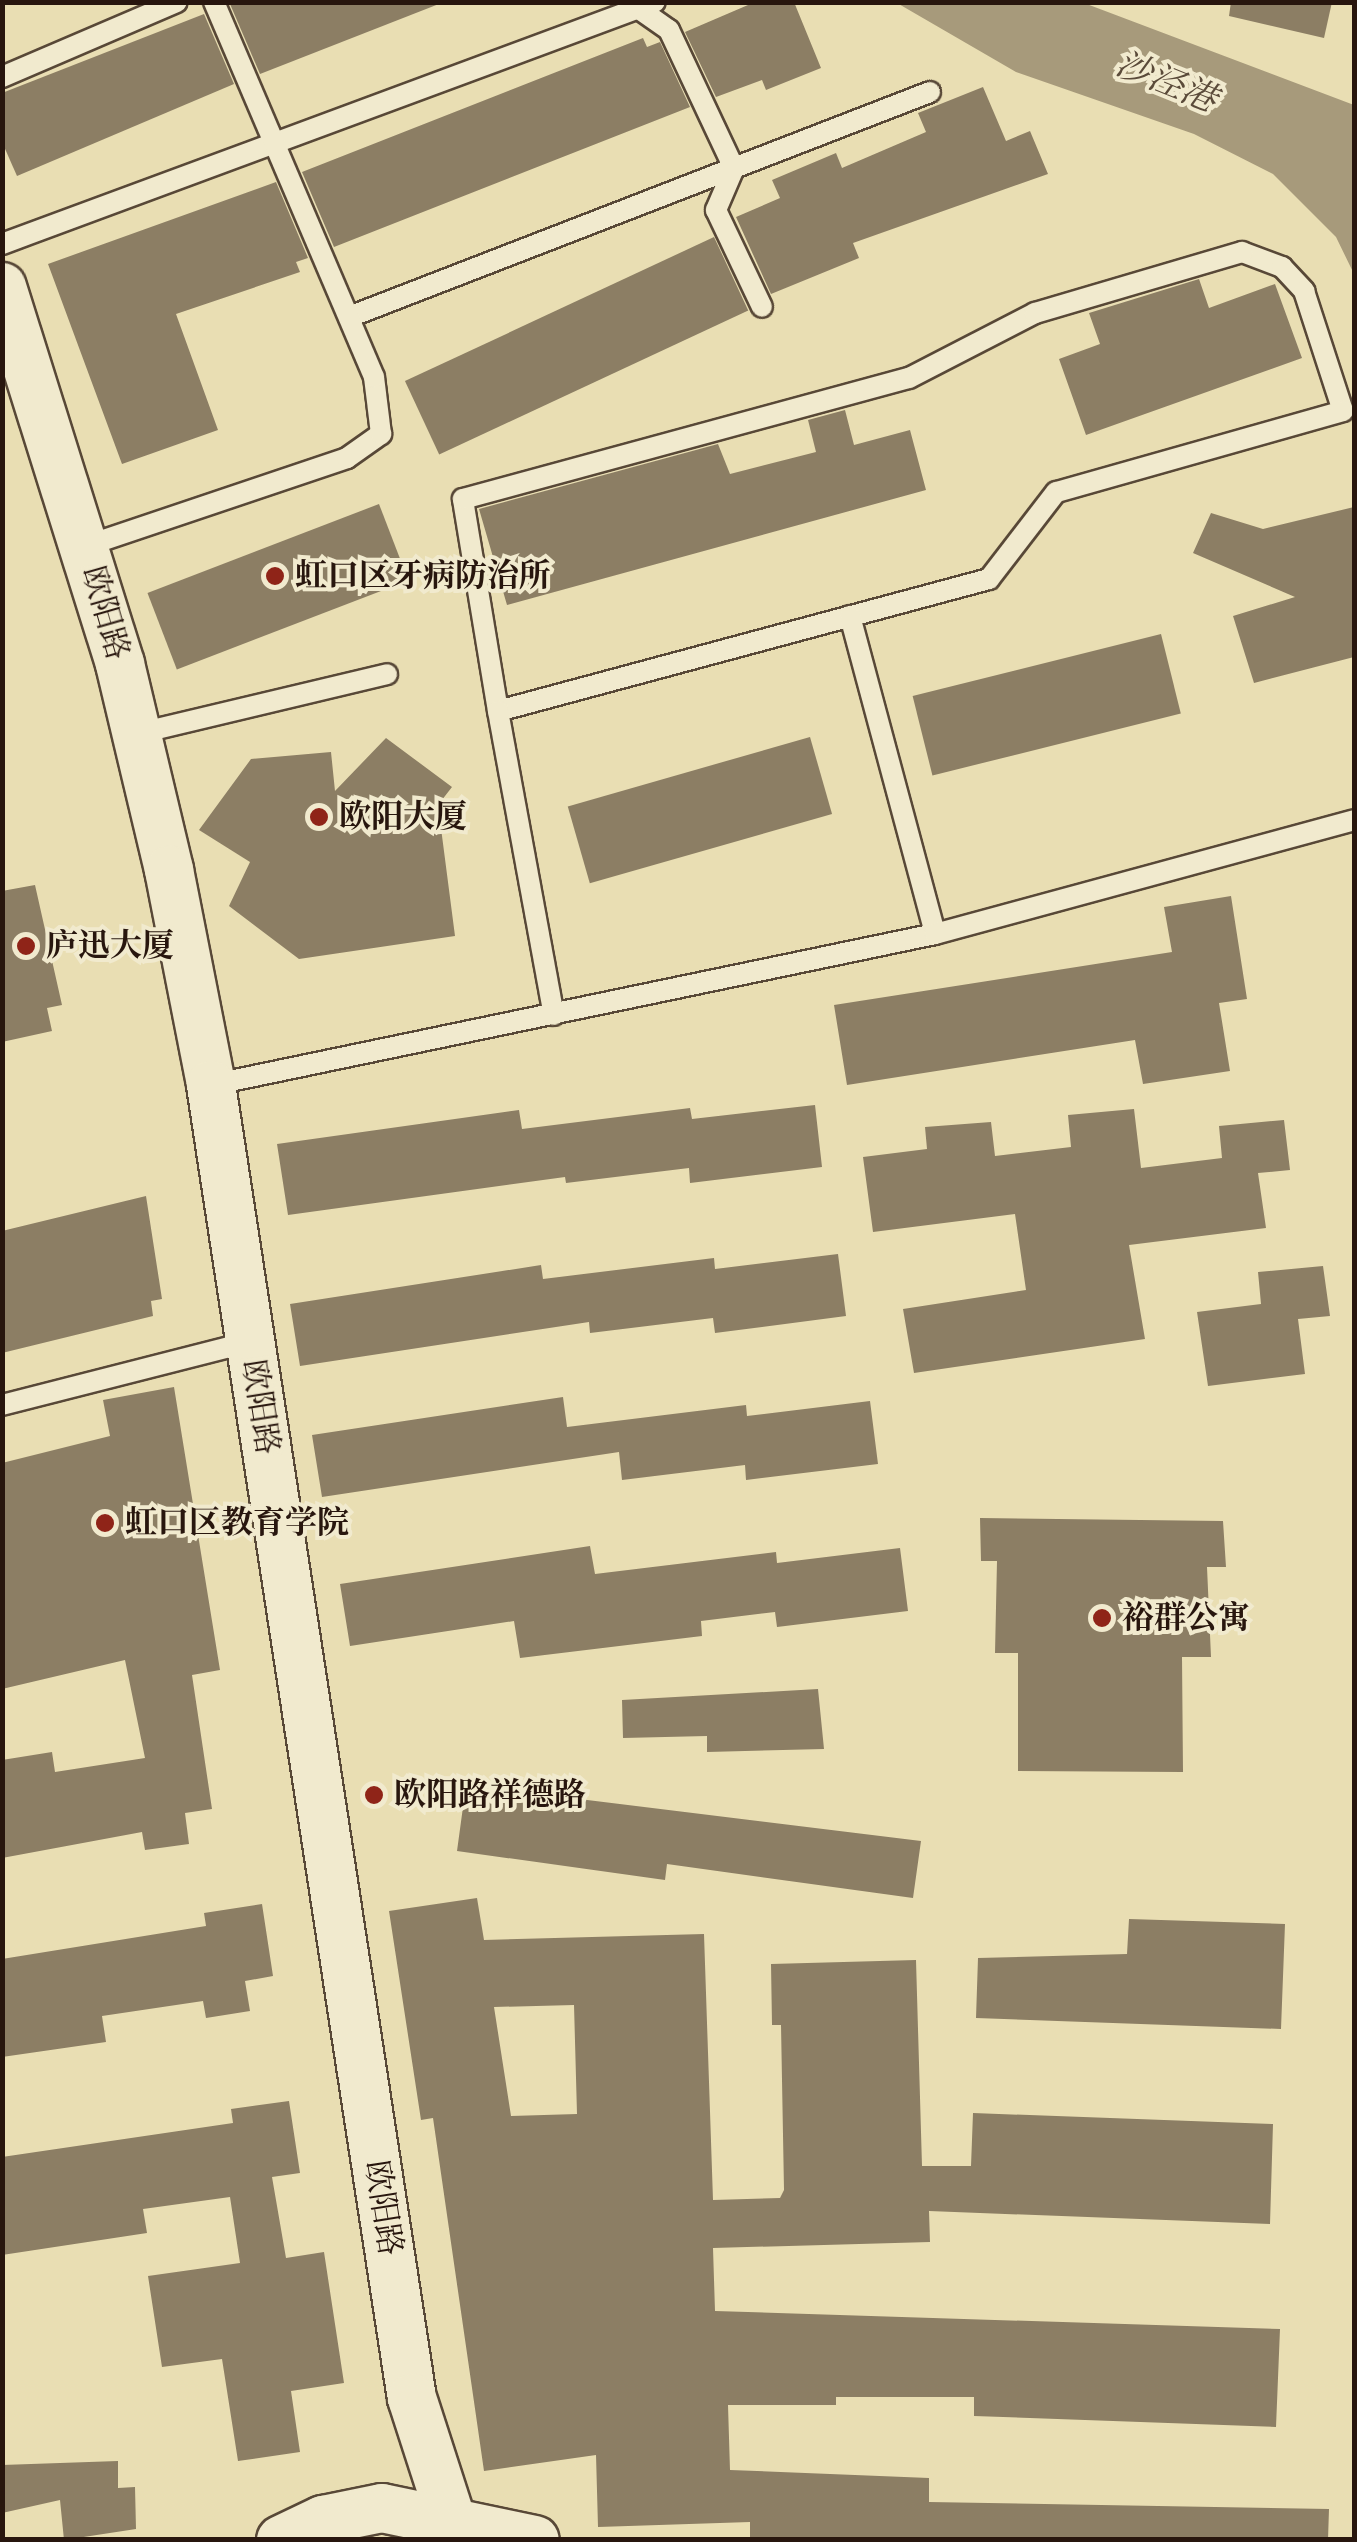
<!DOCTYPE html>
<html>
<head>
<meta charset="utf-8">
<style>
	body { margin:0 }
	#map { position:relative; width:1357px; height:2542px; overflow:hidden; background:#e9deb3; font-family:"IM FELL Double Pica","Noto Serif SC",serif }
	div>[style] { position:absolute }
	[style*='--x'] { left:calc(var(--x)*1px); top:calc(var(--y)*1px); width:calc(var(--w)*1px); rotate:calc(var(--a)*1deg) }
	.water>* { inset:0; background:#a79a7b }
	.building>* { inset:0; background:#8c7e64; transform-origin:0 0 }
	.roads { filter:drop-shadow(2px 0 #584837) drop-shadow(-2px 0 #584837) drop-shadow(0 2px #584837) drop-shadow(0 -2px #584837) }
	.service>* { height:20px; margin:-10px; padding:0 10px; transform-origin:10px; border-radius:10px; background:#f1eace }
	.tertiary>* { height:48px; margin:-24px; padding:0 24px; transform-origin:24px; border-radius:24px; background:#f1eace }
	.dots>* { width:28px; height:28px; translate:-50% -50%; box-sizing:border-box; border:5px solid #f1eace; border-radius:50% }
	span { translate:-50% -50%; white-space:nowrap; text-align:center; line-height:1.15; -webkit-text-stroke:8px #f1eace; paint-order:stroke }
	.poi-label { font-size:32px; color:#28160e; font-weight:700 }
	.left { translate:0 -50%; text-align:left }
	.street-label { font-size:32px; color:#28160e }
	.water-label { font-size:35px; color:#5b4b3a; font-style:italic }
	.frame { position:absolute; inset:0; border:5px solid #28160e; pointer-events:none }
</style>
</head>
<body>
<div id="map">
	<div class="water">
		<div style="clip-path:polygon(897px 3px,1084px 3px,1354px 105px,1354px 274px,1336px 237px,1273px 174px,1194px 134px,1016px 72px)"></div>
	</div>
	<div class="building">
		<div style="clip-path:polygon(444px 2px,260px 74px,230px 4px,234px 2px)"></div>
		<div style="clip-path:polygon(755px 2px,794px 2px,821px 68px,766px 90px,762px 80px,716px 97px,685px 32px)"></div>
		<div style="clip-path:polygon(1231px 2px,1332px 2px,1324px 38px,1229px 16px)"></div>
		<div style="clip-path:polygon(204px 14px,234px 84px,17px 176px,2px 142px,2px 93px)"></div>
		<div style="clip-path:polygon(643px 38px,647px 47px,660px 42px,690px 107px,334px 247px,302px 172px)"></div>
		<div style="clip-path:polygon(983px 87px,1006px 141px,1030px 131px,1048px 174px,853px 243px,859px 258px,771px 294px,736px 217px,780px 198px,772px 180px,836px 153px,842px 168px,926px 132px,918px 113px)"></div>
		<div style="clip-path:polygon(276px 182px,308px 258px,296px 262px,300px 272px,176px 314px,218px 430px,122px 464px,48px 264px)"></div>
		<div style="left:714px;top:237px;width:81px;height:341px;rotate:65deg"></div>
		<div style="clip-path:polygon(1199px 279px,1209px 308px,1275px 284px,1302px 358px,1086px 435px,1059px 359px,1100px 344px,1089px 313px)"></div>
		<div style="clip-path:polygon(845px 410px,854px 445px,910px 430px,926px 490px,507px 605px,479px 509px,718px 444px,730px 474px,816px 452px,808px 420px)"></div>
		<div style="left:379px;top:504px;width:82px;height:248px;rotate:69deg"></div>
		<div style="clip-path:polygon(1354px 507px,1354px 657px,1254px 683px,1233px 616px,1295px 597px,1193px 553px,1211px 513px,1263px 529px)"></div>
		<div style="left:1161px;top:634px;width:82px;height:256px;rotate:76deg"></div>
		<div style="left:810px;top:737px;width:80px;height:252px;rotate:74deg"></div>
		<div style="clip-path:polygon(386px 738px,452px 787px,438px 805px,455px 936px,299px 959px,229px 906px,250px 862px,199px 830px,251px 759px,331px 752px,335px 791px)"></div>
		<div style="clip-path:polygon(35px 885px,62px 1005px,47px 1008px,52px 1031px,2px 1042px,2px 891px)"></div>
		<div style="clip-path:polygon(1231px 896px,1247px 999px,1219px 1003px,1230px 1071px,1143px 1084px,1135px 1040px,847px 1085px,834px 1005px,1172px 952px,1164px 907px)"></div>
		<div style="clip-path:polygon(815px 1105px,822px 1167px,690px 1183px,689px 1168px,566px 1183px,565px 1177px,288px 1215px,277px 1144px,519px 1110px,522px 1129px,690px 1108px,692px 1119px)"></div>
		<div style="clip-path:polygon(1134px 1109px,1141px 1168px,1222px 1158px,1219px 1126px,1284px 1120px,1290px 1170px,1258px 1173px,1266px 1228px,1129px 1245px,1145px 1339px,914px 1373px,903px 1309px,1026px 1290px,1015px 1214px,873px 1232px,863px 1157px,927px 1149px,925px 1127px,991px 1122px,995px 1156px,1071px 1147px,1068px 1115px)"></div>
		<div style="clip-path:polygon(146px 1196px,162px 1299px,151px 1301px,153px 1316px,2px 1353px,2px 1231px)"></div>
		<div style="clip-path:polygon(838px 1254px,846px 1316px,715px 1333px,713px 1318px,590px 1333px,589px 1322px,300px 1366px,290px 1304px,541px 1265px,543px 1279px,714px 1258px,715px 1269px)"></div>
		<div style="clip-path:polygon(1323px 1266px,1330px 1316px,1298px 1319px,1305px 1374px,1208px 1386px,1197px 1312px,1261px 1304px,1258px 1272px)"></div>
		<div style="clip-path:polygon(174px 1387px,220px 1670px,192px 1675px,212px 1809px,185px 1813px,189px 1844px,145px 1850px,142px 1832px,2px 1858px,2px 1760px,52px 1752px,55px 1772px,145px 1758px,125px 1660px,2px 1689px,2px 1463px,110px 1436px,103px 1400px)"></div>
		<div style="clip-path:polygon(563px 1397px,567px 1427px,746px 1405px,747px 1416px,870px 1401px,878px 1464px,746px 1480px,745px 1465px,622px 1480px,619px 1452px,322px 1497px,312px 1435px)"></div>
		<div style="clip-path:polygon(980px 1518px,1223px 1521px,1226px 1567px,1207px 1567px,1211px 1657px,1182px 1657px,1183px 1772px,1018px 1771px,1018px 1653px,995px 1653px,997px 1561px,981px 1561px)"></div>
		<div style="clip-path:polygon(590px 1546px,595px 1574px,776px 1552px,777px 1563px,900px 1548px,908px 1611px,777px 1627px,775px 1612px,701px 1621px,702px 1636px,520px 1658px,514px 1621px,350px 1646px,340px 1584px)"></div>
		<div style="clip-path:polygon(818px 1689px,824px 1749px,707px 1752px,707px 1736px,623px 1738px,622px 1700px)"></div>
		<div style="clip-path:polygon(466px 1785px,921px 1841px,913px 1898px,667px 1864px,665px 1880px,457px 1851px)"></div>
		<div style="clip-path:polygon(evenodd,477px 1898px,484px 1940px,704px 1934px,713px 2200px,780px 2198px,784px 2190px,781px 2025px,772px 2025px,771px 1964px,916px 1960px,922px 2166px,971px 2166px,973px 2113px,1273px 2124px,1270px 2224px,929px 2211px,930px 2242px,713px 2248px,715px 2311px,1280px 2329px,1276px 2427px,974px 2416px,974px 2397px,836px 2397px,836px 2405px,728px 2405px,730px 2470px,929px 2478px,929px 2502px,1329px 2509px,1328px 2540px,750px 2540px,750px 2522px,598px 2527px,596px 2455px,484px 2471px,433px 2118px,421px 2120px,389px 1911px,477px 1898px,574px 2005px,577px 2114px,511px 2116px,494px 2007px,574px 2005px)"></div>
		<div style="clip-path:polygon(262px 1904px,273px 1976px,245px 1981px,250px 2011px,206px 2018px,203px 2001px,102px 2016px,106px 2042px,2px 2057px,2px 1959px,206px 1926px,204px 1913px)"></div>
		<div style="clip-path:polygon(1129px 1919px,1285px 1924px,1281px 2029px,976px 2018px,978px 1958px,1127px 1954px)"></div>
		<div style="clip-path:polygon(289px 2101px,300px 2173px,272px 2177px,286px 2258px,324px 2252px,344px 2383px,291px 2391px,300px 2452px,238px 2461px,222px 2359px,162px 2367px,148px 2276px,240px 2263px,230px 2197px,143px 2209px,147px 2233px,2px 2255px,2px 2157px,233px 2123px,231px 2109px)"></div>
		<div style="clip-path:polygon(118px 2461px,118px 2488px,135px 2487px,136px 2529px,64px 2540px,60px 2500px,2px 2513px,2px 2465px)"></div>
	</div>
	<div class="roads">
		<div class="service">
			<div style="--x:632;--y:4;--w:45;--a:35.1"></div>
			<div style="--x:669;--y:30;--w:153;--a:64.8"></div>
			<div style="--x:734;--y:168;--w:46;--a:113.2"></div>
			<div style="--x:716;--y:210;--w:107;--a:64.6"></div>
			<div style="--x:2;--y:77;--w:190;--a:-23.2"></div>
			<div style="--x:2;--y:244;--w:696;--a:-20.33"></div>
			<div style="--x:1242;--y:252;--w:43;--a:20.6"></div>
			<div style="--x:1282;--y:267;--w:33;--a:47"></div>
			<div style="--x:1304;--y:291;--w:126;--a:72"></div>
			<div style="--x:1343;--y:411;--w:298;--a:164.2"></div>
			<div style="--x:1056;--y:492;--w:110;--a:127.6"></div>
			<div style="--x:989;--y:579;--w:508;--a:164.95"></div>
			<div style="--x:498;--y:711;--w:215;--a:-99.4"></div>
			<div style="--x:463;--y:499;--w:462;--a:-15.2"></div>
			<div style="--x:909;--y:378;--w:142;--a:-27.3"></div>
			<div style="--x:1035;--y:313;--w:216;--a:-16.4"></div>
			<div style="--x:349;--y:317;--w:623;--a:-21.17"></div>
			<div style="--x:86;--y:546;--w:275;--a:-18.6"></div>
			<div style="--x:347;--y:458;--w:42;--a:-35.2"></div>
			<div style="--x:381;--y:434;--w:57;--a:-97"></div>
			<div style="--x:374;--y:377;--w:408;--a:-113.1"></div>
			<div style="--x:850;--y:616;--w:329;--a:75"></div>
			<div style="--x:498;--y:711;--w:309;--a:79.6"></div>
			<div style="--x:136;--y:734;--w:258;--a:-13.4"></div>
			<div style="--x:211;--y:1085;--w:740;--a:-11.78"></div>
			<div style="--x:935;--y:934;--w:434;--a:-15.2"></div>
			<div style="--x:2;--y:1405;--w:256;--a:-14.3"></div>
		</div>
		<div class="tertiary">
			<div style="--x:2;--y:287;--w:395;--a:72.6"></div>
			<div style="--x:120;--y:664;--w:212;--a:76.6"></div>
			<div style="--x:169;--y:870;--w:219;--a:78.9"></div>
			<div style="--x:211;--y:1085;--w:1328;--a:81.3"></div>
			<div style="--x:412;--y:2398;--w:149;--a:72.1"></div>
			<div style="--x:281;--y:2540;--w:47;--a:-25.5"></div>
			<div style="--x:323;--y:2520;--w:60;--a:-11.5"></div>
			<div style="--x:382;--y:2508;--w:156;--a:11.8"></div>
		</div>
	</div>
	<div class="dots">
		<div style="left:275px;top:576px;background:#8f2418"></div>
		<div style="left:319px;top:817px;background:#8f2418"></div>
		<div style="left:26px;top:946px;background:#8f2418"></div>
		<div style="left:105px;top:1523px;background:#8f2418"></div>
		<div style="left:1102px;top:1618px;background:#8f2418"></div>
		<div style="left:374px;top:1795px;background:#8f2418"></div>
	</div>
	<div class="poi-label">
		<span class="left" style="left:295px;top:576px">虹口区牙病防治所</span>
		<span class="left" style="left:339px;top:817px">欧阳大厦</span>
		<span class="left" style="left:46px;top:946px">庐迅大厦</span>
		<span class="left" style="left:125px;top:1523px">虹口区教育学院</span>
		<span class="left" style="left:1122px;top:1618px">裕群公寓</span>
		<span class="left" style="left:394px;top:1795px">欧阳路祥德路</span>
	</div>
	<div class="street-label">
		<span style="left:105px;top:613px;rotate:74deg">欧阳路</span>
		<span style="left:260px;top:1407px;rotate:81deg">欧阳路</span>
		<span style="left:383px;top:2208px;rotate:81deg">欧阳路</span>
	</div>
	<div class="water-label">
		<span style="left:1166px;top:82px;rotate:22deg">沙泾港</span>
	</div>
	<div class="frame"></div>
</div>
</body>
</html>
